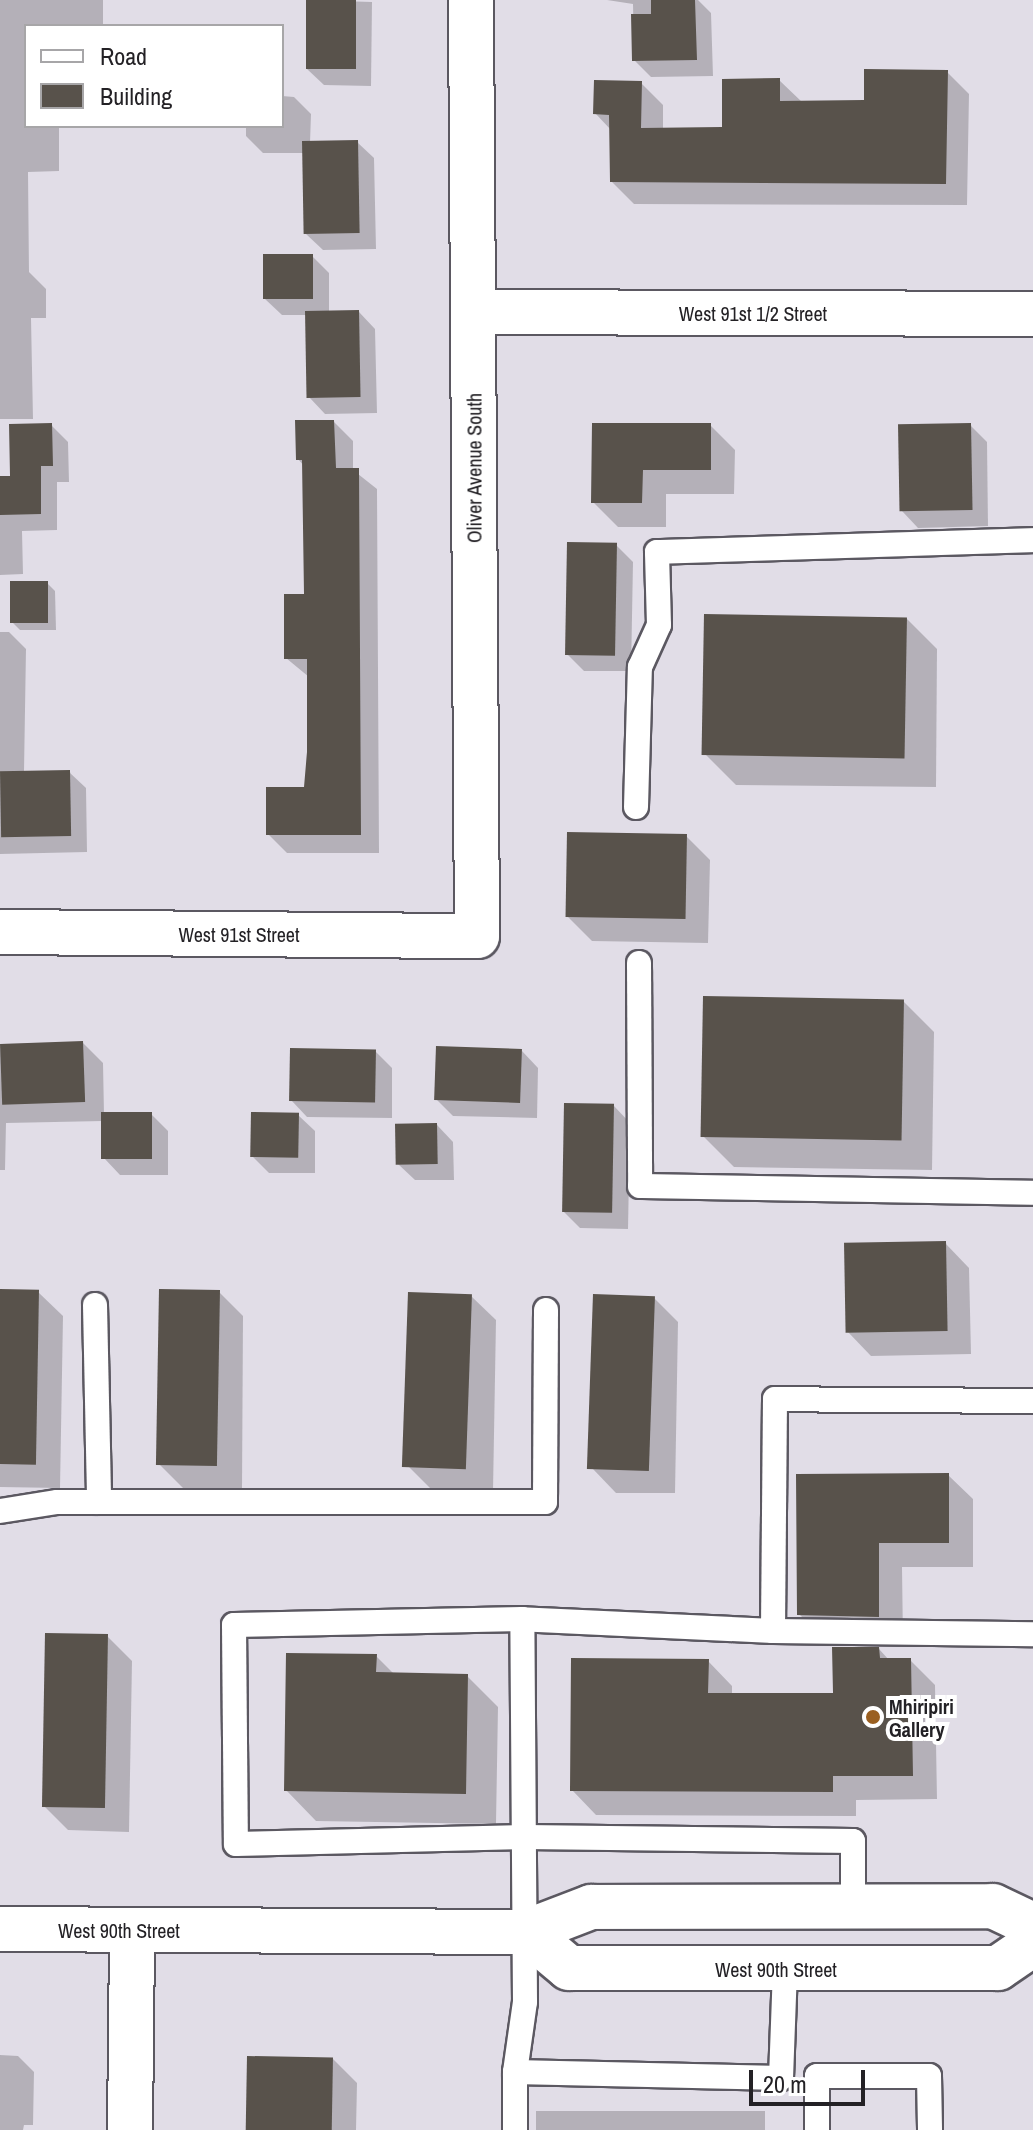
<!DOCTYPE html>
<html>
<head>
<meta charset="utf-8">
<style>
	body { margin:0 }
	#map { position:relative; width:1033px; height:2130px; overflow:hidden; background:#e1dde7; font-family:"Archivo Narrow",sans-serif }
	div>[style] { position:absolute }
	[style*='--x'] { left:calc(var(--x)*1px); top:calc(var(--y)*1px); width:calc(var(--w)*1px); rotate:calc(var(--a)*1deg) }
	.shadow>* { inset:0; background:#0003; transform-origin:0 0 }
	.building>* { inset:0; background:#58524b; transform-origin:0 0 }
	.roads { filter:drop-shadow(2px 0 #5b5861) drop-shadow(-2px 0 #5b5861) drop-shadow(0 2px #5b5861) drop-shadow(0 -2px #5b5861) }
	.service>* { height:24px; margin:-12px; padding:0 12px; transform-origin:12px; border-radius:12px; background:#fff }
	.minor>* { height:44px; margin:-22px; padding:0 22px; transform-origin:22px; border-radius:22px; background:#fff }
	.tertiary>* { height:44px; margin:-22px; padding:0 22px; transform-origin:22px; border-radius:22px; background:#fff }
	.dots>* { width:22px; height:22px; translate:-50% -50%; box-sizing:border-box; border:4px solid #fff; border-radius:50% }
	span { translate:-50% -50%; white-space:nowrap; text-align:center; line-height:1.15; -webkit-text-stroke:8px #fff; paint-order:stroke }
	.street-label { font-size:20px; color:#232125 }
	.poi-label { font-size:20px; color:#232125; font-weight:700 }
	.left { translate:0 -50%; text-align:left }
	.legend { position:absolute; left:24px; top:24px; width:260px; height:104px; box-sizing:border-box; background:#fff; border:2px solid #a7a6a8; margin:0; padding:10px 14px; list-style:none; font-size:24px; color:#232125 }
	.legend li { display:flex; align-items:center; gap:16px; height:40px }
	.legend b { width:40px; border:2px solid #a7a6a8 }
	.scale { position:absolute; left:749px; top:2070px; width:116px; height:36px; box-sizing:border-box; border:4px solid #232125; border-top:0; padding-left:10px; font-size:24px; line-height:28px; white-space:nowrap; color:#232125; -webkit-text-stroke:6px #fff; paint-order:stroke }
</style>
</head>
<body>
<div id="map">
	<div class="shadow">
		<div style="clip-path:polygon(0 0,103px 0,103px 26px,26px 26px,26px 126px,59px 126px,59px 171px,28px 172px,29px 272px,46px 289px,46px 318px,31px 318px,33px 419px,0 419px)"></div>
		<div style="clip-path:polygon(308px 0,372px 2px,371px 86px,324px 85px,307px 69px)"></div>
		<div style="clip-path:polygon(607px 0,698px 0,711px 13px,713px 76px,651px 77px,634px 60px,633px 4px)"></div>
		<div style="clip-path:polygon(947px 72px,969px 94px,967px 205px,634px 204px,612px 182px,611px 130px,595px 113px,641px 83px,663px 105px,663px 130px,724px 129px,779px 80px,802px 102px,866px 102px)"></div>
		<div style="clip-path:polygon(282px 96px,294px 97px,311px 114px,310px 143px,357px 142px,374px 158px,376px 249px,323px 250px,306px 234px,304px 153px,263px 153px,246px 136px,246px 126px,282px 126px)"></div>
		<div style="clip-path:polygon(312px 256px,329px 273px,329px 313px,359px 312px,375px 329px,377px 413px,325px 414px,309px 397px,307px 315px,282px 315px,265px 299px)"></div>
		<div style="clip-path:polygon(334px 422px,353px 441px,353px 470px,377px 489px,379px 853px,287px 853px,268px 834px,306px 789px,309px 677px,286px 658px,306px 596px,304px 466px,298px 459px)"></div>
		<div style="clip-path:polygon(51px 425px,68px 442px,69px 482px,57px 482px,57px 530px,22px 531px,23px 574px,0 575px,0 478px,12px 478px)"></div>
		<div style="clip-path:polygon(710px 425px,735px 450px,734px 494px,666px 494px,666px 527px,618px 527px,593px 502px)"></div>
		<div style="clip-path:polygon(970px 425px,987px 442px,988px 526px,918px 528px,902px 511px)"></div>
		<div style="clip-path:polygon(616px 545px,633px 562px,631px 671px,584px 671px,567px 654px)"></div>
		<div style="clip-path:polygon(47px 583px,55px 591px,56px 630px,20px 630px,12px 622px)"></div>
		<div style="clip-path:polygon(906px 618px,937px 649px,936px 787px,736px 785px,705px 754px)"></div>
		<div style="clip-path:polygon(0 632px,9px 632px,26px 649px,24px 772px,69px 772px,86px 788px,87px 852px,0 854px)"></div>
		<div style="clip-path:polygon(686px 836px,710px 860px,708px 943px,592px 941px,567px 916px)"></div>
		<div style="clip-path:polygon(903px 1001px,934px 1032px,932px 1170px,734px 1167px,703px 1136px)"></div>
		<div style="clip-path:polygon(83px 1043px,103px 1063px,104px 1114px,151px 1114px,168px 1131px,168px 1175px,120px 1175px,104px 1158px,103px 1121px,6px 1123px,5px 1170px,0 1170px,0 1044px)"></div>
		<div style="clip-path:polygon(375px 1051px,392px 1068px,392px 1118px,307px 1117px,291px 1100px)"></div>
		<div style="clip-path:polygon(522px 1051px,538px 1068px,537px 1118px,453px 1116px,436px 1099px)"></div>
		<div style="clip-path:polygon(614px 1106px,630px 1123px,628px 1229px,580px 1228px,563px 1211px)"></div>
		<div style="clip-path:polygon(298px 1115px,315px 1131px,315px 1173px,269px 1173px,252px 1156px)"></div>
		<div style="clip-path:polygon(437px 1125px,453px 1142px,454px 1180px,415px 1180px,398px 1164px)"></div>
		<div style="clip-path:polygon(945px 1243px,969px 1268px,971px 1354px,871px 1356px,847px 1331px)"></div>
		<div style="clip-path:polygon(0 1291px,38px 1292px,63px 1316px,60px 1488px,0 1487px)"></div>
		<div style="clip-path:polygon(219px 1292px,243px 1316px,242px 1489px,183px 1488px,159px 1464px)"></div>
		<div style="clip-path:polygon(471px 1296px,496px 1320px,493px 1491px,432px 1490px,408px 1466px)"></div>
		<div style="clip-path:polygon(654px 1298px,678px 1322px,675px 1493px,616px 1493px,592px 1468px)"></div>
		<div style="clip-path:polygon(948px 1475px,973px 1499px,973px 1567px,902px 1567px,903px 1641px,823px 1638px,799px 1614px)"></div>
		<div style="clip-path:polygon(107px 1636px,132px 1661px,129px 1832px,68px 1830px,44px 1806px)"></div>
		<div style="clip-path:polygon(879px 1649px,889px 1660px,910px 1660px,935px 1685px,937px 1799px,856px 1800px,856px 1816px,596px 1815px,572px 1790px,708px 1661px,732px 1686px,732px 1695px,835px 1695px)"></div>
		<div style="clip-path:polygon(376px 1656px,395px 1675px,467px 1676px,498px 1707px,496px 1824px,316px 1821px,286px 1790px)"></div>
		<div style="clip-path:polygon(0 2055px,18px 2056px,34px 2072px,33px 2125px,24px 2125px,23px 2130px,0 2130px)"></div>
		<div style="clip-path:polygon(333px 2059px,357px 2083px,356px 2130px,248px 2130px)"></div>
		<div style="left:536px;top:2111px;width:229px;height:19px"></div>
	</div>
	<div class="building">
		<div style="left:306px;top:0;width:50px;height:69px"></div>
		<div style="clip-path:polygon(651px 0,695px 0,697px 60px,632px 61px,631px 14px,651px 14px)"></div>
		<div style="clip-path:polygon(864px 69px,948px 70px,946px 184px,610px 182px,609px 115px,593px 114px,594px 80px,642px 81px,641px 128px,722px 127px,722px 79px,780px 78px,780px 101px,864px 100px)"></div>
		<div style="left:358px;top:140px;width:93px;height:56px;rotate:89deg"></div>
		<div style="left:263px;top:254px;width:50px;height:45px"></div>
		<div style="left:359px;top:310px;width:87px;height:54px;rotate:89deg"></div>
		<div style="clip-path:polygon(295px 420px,334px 420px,336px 468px,359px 468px,361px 835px,266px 835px,266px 787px,304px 787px,307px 752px,307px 659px,284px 659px,284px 594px,304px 594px,302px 460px,296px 460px)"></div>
		<div style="clip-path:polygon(52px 423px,53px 466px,41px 466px,41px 514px,0 515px,0 476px,10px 476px,9px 424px)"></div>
		<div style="clip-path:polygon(592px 423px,711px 423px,711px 470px,643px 470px,642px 503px,591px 503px)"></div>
		<div style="left:971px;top:423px;width:87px;height:73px;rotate:89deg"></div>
		<div style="left:567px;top:542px;width:50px;height:113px;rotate:1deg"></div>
		<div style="left:10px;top:581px;width:38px;height:42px"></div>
		<div style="left:704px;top:614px;width:203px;height:141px;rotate:1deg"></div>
		<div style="left:70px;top:770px;width:66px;height:70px;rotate:89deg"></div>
		<div style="left:567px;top:832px;width:120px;height:85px;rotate:1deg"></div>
		<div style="left:703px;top:996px;width:201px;height:141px;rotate:1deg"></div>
		<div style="left:83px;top:1041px;width:61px;height:83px;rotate:88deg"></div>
		<div style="left:436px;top:1046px;width:86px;height:54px;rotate:2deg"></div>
		<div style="left:290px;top:1048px;width:86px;height:53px;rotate:1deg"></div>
		<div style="left:564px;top:1103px;width:50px;height:109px;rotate:1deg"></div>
		<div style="left:152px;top:1112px;width:47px;height:51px;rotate:90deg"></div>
		<div style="left:251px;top:1112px;width:48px;height:45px;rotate:1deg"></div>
		<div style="left:437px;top:1123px;width:41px;height:42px;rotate:89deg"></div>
		<div style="left:946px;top:1241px;width:90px;height:102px;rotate:89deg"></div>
		<div style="left:0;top:1289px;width:39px;height:175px;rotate:1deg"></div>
		<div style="left:159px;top:1289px;width:61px;height:176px;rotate:1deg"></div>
		<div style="left:408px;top:1292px;width:64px;height:175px;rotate:2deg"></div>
		<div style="left:593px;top:1294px;width:62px;height:175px;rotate:2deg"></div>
		<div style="clip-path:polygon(949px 1473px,949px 1543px,879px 1543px,879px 1617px,797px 1615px,796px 1474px)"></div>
		<div style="left:45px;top:1633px;width:63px;height:174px;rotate:1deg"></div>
		<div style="clip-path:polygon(832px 1647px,879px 1647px,880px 1658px,911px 1658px,913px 1776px,833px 1776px,833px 1792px,570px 1791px,571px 1658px,709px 1659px,708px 1693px,833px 1693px)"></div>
		<div style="clip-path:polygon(286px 1653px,377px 1654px,376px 1672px,468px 1674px,466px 1794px,284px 1791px)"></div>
		<div style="left:247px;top:2056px;width:86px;height:74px;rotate:1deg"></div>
	</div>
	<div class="roads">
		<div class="service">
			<div style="--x:636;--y:807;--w:140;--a:-88.4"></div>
			<div style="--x:640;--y:667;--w:46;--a:-65.7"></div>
			<div style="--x:659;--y:625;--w:73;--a:-91.6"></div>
			<div style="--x:657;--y:552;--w:376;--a:-1.8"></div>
			<div style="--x:639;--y:963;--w:223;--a:89.7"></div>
			<div style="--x:640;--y:1186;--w:393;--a:1"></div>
			<div style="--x:95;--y:1305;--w:197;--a:88.8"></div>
			<div style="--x:1033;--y:1401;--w:258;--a:-179.6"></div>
			<div style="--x:775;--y:1399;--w:232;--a:90.5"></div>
			<div style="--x:773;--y:1631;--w:260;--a:0.7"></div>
			<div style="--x:0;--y:1511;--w:58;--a:-9"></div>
			<div style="--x:57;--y:1502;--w:488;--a:0"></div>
			<div style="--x:545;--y:1502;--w:192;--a:-89.7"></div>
			<div style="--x:773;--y:1631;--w:251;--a:-177.3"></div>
			<div style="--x:522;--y:1619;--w:288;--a:178.8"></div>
			<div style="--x:234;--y:1625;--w:219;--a:89.5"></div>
			<div style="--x:236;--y:1844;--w:289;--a:-1.4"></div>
			<div style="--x:525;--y:1837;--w:328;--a:0.7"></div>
			<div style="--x:853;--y:1841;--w:67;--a:90"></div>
			<div style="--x:515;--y:2072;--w:266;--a:1.3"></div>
			<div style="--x:781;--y:2078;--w:107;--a:-87.9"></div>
			<div style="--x:515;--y:2130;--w:58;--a:-90"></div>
			<div style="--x:515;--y:2072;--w:71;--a:-81.9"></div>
			<div style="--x:525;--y:2002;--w:383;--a:-90.4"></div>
			<div style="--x:817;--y:2130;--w:54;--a:-90"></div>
			<div style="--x:817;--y:2076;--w:112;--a:0"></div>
			<div style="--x:929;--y:2076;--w:54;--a:88.9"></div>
		</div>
		<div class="minor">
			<div style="--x:474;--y:312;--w:559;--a:0.2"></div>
			<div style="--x:0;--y:932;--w:477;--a:0.5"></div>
			<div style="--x:477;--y:936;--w:936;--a:-90.37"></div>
			<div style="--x:130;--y:2130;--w:200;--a:-89.4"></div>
		</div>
		<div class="tertiary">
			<div style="--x:0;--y:1929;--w:526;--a:0.33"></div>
			<div style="--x:526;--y:1932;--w:70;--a:-21"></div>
			<div style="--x:591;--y:1907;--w:402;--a:-0.1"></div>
			<div style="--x:993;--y:1906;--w:44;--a:25.4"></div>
			<div style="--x:526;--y:1932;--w:56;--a:39.9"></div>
			<div style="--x:569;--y:1968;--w:429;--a:0"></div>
			<div style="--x:998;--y:1968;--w:42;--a:-34.4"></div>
		</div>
	</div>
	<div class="dots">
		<div style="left:873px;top:1717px;background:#9a5f20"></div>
	</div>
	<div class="street-label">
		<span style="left:753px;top:313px">West 91st 1/2 Street</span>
		<span style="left:474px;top:468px;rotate:-90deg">Oliver Avenue South</span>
		<span style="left:239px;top:934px">West 91st Street</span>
		<span style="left:119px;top:1930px">West 90th Street</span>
		<span style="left:776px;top:1969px">West 90th Street</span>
	</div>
	<div class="poi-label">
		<span class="left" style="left:889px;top:1718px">Mhiripiri<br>Gallery</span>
	</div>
	<ul class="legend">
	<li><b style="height:10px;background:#fff"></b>Road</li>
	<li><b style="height:22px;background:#58524b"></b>Building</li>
	</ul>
	<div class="scale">20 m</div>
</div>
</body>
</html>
